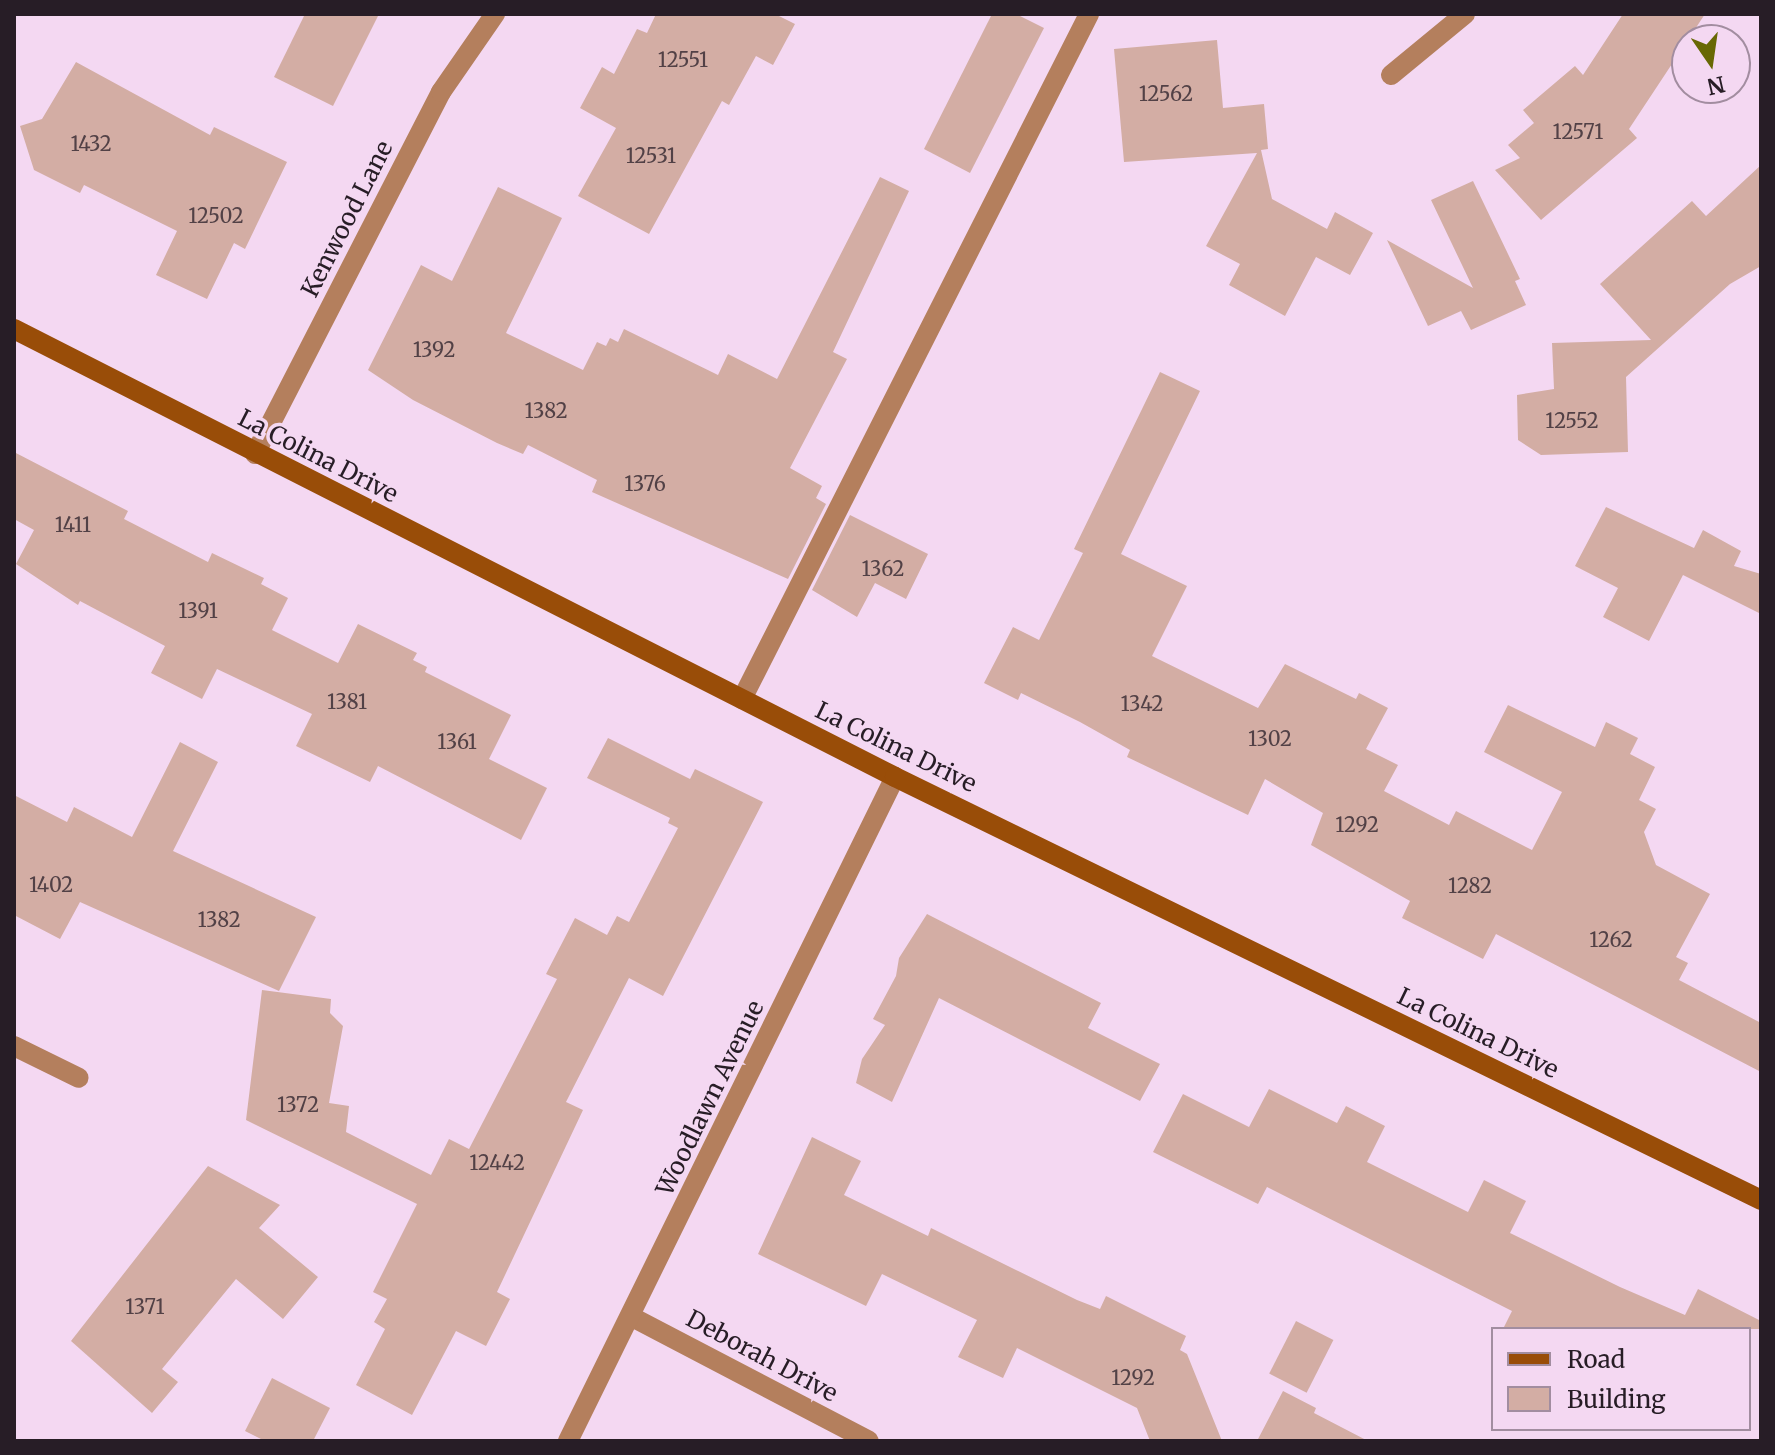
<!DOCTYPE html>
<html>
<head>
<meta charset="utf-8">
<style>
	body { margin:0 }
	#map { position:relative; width:1775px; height:1455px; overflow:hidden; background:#f4d8f2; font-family:Merriweather,serif }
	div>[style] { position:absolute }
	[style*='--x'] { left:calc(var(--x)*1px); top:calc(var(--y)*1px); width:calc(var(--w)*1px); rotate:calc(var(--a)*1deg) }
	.building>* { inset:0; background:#d3ada4; transform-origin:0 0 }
	.lane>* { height:20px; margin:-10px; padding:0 10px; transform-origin:10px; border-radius:10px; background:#b47f5d }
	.street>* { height:20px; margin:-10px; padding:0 10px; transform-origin:10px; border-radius:10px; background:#b47f5d }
	.secondary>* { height:20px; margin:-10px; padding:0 10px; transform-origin:10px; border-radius:10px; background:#994d08 }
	span { translate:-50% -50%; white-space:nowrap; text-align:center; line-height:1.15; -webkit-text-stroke:7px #f4d8f2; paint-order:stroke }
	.number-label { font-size:20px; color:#524146 }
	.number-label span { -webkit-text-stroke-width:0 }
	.street-label { font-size:24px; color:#271d26 }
	.frame { position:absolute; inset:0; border:16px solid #271d26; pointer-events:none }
	.legend { position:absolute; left:1491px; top:1327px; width:260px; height:104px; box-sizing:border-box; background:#f4d8f2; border:2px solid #a28da0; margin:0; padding:10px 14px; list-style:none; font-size:24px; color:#271d26 }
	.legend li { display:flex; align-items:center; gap:16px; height:40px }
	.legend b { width:40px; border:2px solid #a28da0 }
	.north { position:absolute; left:1671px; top:24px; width:80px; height:80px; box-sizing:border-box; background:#f4d8f2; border:2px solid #a28da0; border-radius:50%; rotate:167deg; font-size:22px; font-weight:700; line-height:32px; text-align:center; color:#271d26 }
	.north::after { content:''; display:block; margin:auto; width:28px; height:36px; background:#686804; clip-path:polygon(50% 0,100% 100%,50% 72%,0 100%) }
</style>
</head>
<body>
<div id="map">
	<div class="building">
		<div style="clip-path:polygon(305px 14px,379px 14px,333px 106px,274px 77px)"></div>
		<div style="clip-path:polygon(656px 14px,775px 14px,795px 24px,773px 65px,756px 56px,729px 105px,722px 101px,649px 234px,578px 196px,616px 128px,580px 108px,602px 67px,614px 74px,637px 29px,647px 33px)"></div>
		<div style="clip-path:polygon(992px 14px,1016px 14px,1044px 28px,970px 173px,924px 149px)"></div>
		<div style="clip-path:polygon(1623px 14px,1705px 14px,1629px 129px,1637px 138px,1541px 220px,1495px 170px,1520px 158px,1508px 145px,1534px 123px,1523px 110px,1575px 66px,1583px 75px)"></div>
		<div style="clip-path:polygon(1217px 40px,1223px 108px,1264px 104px,1268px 149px,1261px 150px,1272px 199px,1327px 229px,1335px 212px,1373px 233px,1350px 275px,1316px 257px,1285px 316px,1229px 285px,1240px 264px,1206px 246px,1257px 153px,1124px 162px,1114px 49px)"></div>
		<div style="clip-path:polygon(76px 62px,210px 135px,214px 127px,287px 162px,245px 249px,234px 243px,207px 299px,156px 275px,177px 231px,84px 185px,80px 193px,34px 170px,20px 126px,42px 119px)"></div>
		<div style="clip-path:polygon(1761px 165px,1761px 266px,1730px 284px,1626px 377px,1628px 452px,1541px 455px,1518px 440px,1517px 395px,1554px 389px,1552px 343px,1651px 340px,1600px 284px,1692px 201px,1706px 216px)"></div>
		<div style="clip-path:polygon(880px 177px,909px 191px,833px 352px,847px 359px,790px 468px,822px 486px,816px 498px,826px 504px,788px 579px,592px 492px,597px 480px,528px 445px,523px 454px,497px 443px,413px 400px,368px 370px,421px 265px,452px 281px,498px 187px,562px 218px,506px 333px,583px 370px,597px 342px,606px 346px,610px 338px,618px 342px,624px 329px,718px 375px,728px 354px,777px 379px)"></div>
		<div style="clip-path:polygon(1473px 181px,1520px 279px,1515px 281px,1526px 305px,1471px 330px,1461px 311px,1428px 326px,1387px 240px,1473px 288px,1431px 200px)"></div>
		<div style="clip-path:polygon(1160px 372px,1200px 391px,1121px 554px,1187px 586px,1152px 656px,1258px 708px,1285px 664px,1356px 699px,1359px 693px,1388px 708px,1366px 749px,1398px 765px,1384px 791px,1449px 825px,1456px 811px,1532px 850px,1562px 792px,1484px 752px,1508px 705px,1595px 747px,1606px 722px,1638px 738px,1630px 754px,1655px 767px,1639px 800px,1656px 809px,1644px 832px,1656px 865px,1710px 894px,1676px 957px,1688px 963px,1679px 980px,1761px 1023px,1761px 1072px,1496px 934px,1483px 959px,1402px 918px,1410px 901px,1311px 845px,1323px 813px,1265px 779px,1248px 815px,1127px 757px,1130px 750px,1080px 722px,1021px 693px,1018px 700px,984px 683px,1013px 627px,1039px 640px,1083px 553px,1074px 549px)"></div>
		<div style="clip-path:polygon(14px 452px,128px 511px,124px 519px,208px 562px,212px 553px,264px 578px,261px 584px,288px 598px,272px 630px,338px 663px,358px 624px,417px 653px,413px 660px,427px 667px,425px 672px,511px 715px,489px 759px,547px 788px,521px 840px,378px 766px,370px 782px,296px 746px,312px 714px,217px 669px,202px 699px,151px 673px,165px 646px,80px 601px,78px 605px,16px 564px,34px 530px,14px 519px)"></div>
		<div style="clip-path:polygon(1606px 507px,1694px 548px,1703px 530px,1741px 551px,1734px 566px,1761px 574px,1761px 614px,1683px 575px,1649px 641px,1603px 617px,1618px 588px,1575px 566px)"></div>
		<div style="clip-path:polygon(850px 515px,928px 554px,906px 599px,875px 583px,857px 617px,812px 590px)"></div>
		<div style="clip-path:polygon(608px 738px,690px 779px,695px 769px,763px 802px,663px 996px,629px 978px,566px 1102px,583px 1110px,497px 1292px,510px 1299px,486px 1346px,456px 1331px,412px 1415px,356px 1385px,385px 1329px,374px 1322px,387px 1299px,373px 1292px,417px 1204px,246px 1120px,262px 990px,331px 999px,330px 1013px,343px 1026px,329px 1103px,349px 1106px,346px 1132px,431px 1175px,449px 1139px,469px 1149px,557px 979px,546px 974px,575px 918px,607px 935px,617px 916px,629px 922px,678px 828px,668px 823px,670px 818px,587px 778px)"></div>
		<div style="clip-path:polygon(180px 742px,218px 762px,173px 851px,316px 917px,279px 991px,80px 902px,60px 939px,14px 915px,14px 795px,67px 822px,74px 807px,132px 837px)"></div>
		<div style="clip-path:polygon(927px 914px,1101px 1003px,1088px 1028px,1160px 1064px,1140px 1101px,939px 998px,892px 1102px,856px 1083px,862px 1059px,885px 1025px,873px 1019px,896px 976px,899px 958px)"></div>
		<div style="clip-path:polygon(1269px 1089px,1337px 1123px,1346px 1106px,1385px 1126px,1367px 1162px,1468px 1212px,1484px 1180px,1526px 1201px,1510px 1233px,1620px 1287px,1685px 1315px,1698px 1289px,1761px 1321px,1761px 1329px,1503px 1329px,1512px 1311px,1267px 1187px,1258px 1204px,1153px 1152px,1183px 1094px,1249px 1127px)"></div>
		<div style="clip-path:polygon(812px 1137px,861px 1161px,844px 1195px,928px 1236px,931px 1228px,1077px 1300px,1100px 1309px,1106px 1296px,1186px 1336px,1180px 1350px,1187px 1354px,1222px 1441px,1150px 1441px,1137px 1408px,1017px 1348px,1003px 1378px,958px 1357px,977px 1320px,882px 1274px,866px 1306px,758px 1254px)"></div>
		<div style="clip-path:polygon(208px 1166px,280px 1205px,259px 1228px,318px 1277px,283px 1319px,236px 1279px,162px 1369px,178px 1382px,152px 1413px,71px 1341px)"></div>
		<div style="left:1296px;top:1321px;width:42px;height:59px;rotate:27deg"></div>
		<div style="clip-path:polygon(272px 1378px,330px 1408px,313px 1441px,265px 1441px,245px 1431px)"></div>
		<div style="clip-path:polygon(1283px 1391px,1316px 1408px,1314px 1413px,1368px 1441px,1257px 1441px)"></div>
	</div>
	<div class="lane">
		<div style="--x:742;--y:699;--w:768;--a:-63.13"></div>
	</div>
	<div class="street">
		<div style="--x:1391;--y:75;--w:96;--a:-39.5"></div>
		<div style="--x:255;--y:454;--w:407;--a:-62.8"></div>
		<div style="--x:441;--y:92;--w:95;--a:-55.3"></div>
		<div style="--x:14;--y:1046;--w:72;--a:26.2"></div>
		<div style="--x:632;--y:1317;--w:267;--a:27.6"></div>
		<div style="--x:568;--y:1441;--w:740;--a:-63.78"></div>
	</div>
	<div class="secondary">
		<div style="--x:14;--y:329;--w:988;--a:26.95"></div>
		<div style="--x:895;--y:777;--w:964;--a:26.03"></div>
	</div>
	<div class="number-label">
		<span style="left:683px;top:59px">12551</span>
		<span style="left:1166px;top:93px">12562</span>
		<span style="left:1578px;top:131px">12571</span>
		<span style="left:91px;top:143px">1432</span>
		<span style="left:651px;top:155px">12531</span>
		<span style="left:216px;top:215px">12502</span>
		<span style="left:434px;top:349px">1392</span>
		<span style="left:546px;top:410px">1382</span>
		<span style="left:1572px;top:420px">12552</span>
		<span style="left:645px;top:483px">1376</span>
		<span style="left:73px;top:524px">1411</span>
		<span style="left:883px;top:568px">1362</span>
		<span style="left:198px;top:610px">1391</span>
		<span style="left:347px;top:701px">1381</span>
		<span style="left:1142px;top:703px">1342</span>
		<span style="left:1270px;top:738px">1302</span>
		<span style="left:457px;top:741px">1361</span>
		<span style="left:1357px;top:824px">1292</span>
		<span style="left:51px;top:884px">1402</span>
		<span style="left:1470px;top:885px">1282</span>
		<span style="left:219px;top:919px">1382</span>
		<span style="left:1611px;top:939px">1262</span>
		<span style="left:298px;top:1104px">1372</span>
		<span style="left:497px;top:1162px">12442</span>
		<span style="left:145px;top:1306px">1371</span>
		<span style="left:1133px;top:1377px">1292</span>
	</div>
	<div class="street-label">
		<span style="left:347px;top:219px;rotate:-63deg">Kenwood Lane</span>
		<span style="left:318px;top:456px;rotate:27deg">La Colina Drive</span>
		<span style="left:896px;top:747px;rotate:26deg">La Colina Drive</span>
		<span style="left:1478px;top:1033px;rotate:26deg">La Colina Drive</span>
		<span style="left:710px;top:1098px;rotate:-64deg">Woodlawn Avenue</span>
		<span style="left:762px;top:1356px;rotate:28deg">Deborah Drive</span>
	</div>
	<div class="frame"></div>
	<ul class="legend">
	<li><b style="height:10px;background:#994d08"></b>Road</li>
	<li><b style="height:22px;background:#d3ada4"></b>Building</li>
	</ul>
	<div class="north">N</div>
</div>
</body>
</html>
